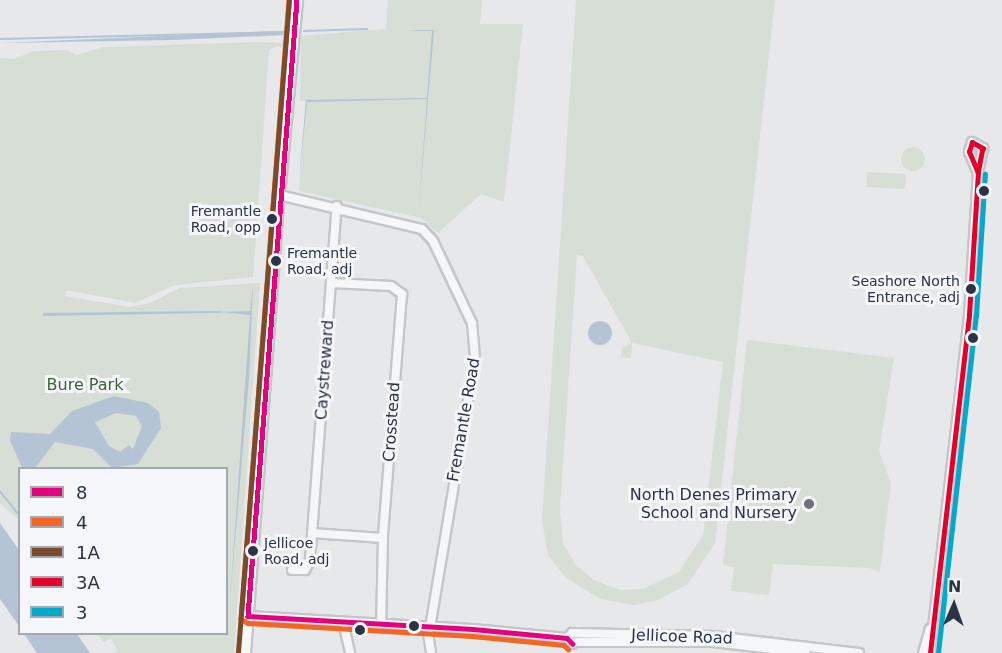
<!DOCTYPE html>
<html>
<head>
<meta charset="utf-8">
<style>
	body { margin:0 }
	#map { position:relative; width:1002px; height:653px; overflow:hidden; background:#e6e8ea; font-family:"DejaVu Sans",sans-serif }
	div>[style] { position:absolute }
	[style*='--x'] { left:calc(var(--x)*1px); top:calc(var(--y)*1px); width:calc(var(--w)*1px); rotate:calc(var(--a)*1deg) }
	.green>* { inset:0; background:#d6ded6; transform-origin:0 0 }
	.round { border-radius:50% }
	.water>* { inset:0; background:#b4c4d5 }
	.stream>* { height:1.5px; margin:-0.75px; padding:0 0.75px; transform-origin:0.75px; border-radius:0.75px; background:#b4c4d5 }
	.roads { filter:drop-shadow(2px 0 #c4c6c8) drop-shadow(-2px 0 #c4c6c8) drop-shadow(0 2px #c4c6c8) drop-shadow(0 -2px #c4c6c8) }
	.minor>* { height:8px; margin:-4px; padding:0 4px; transform-origin:4px; border-radius:4px; background:#f5f6f7 }
	.major>* { height:10px; margin:-5px; padding:0 5px; transform-origin:5px; border-radius:5px; background:#f8f8f8 }
	.bus-1>* { height:4.5px; margin:-2.25px; padding:0 2.25px; transform-origin:2.25px; border-radius:2.25px; background:#e5007d }
	.bus-2>* { height:4.5px; margin:-2.25px; padding:0 2.25px; transform-origin:2.25px; border-radius:2.25px; background:#f26522 }
	.bus-3>* { height:4.5px; margin:-2.25px; padding:0 2.25px; transform-origin:2.25px; border-radius:2.25px; background:#7a4b2a }
	.bus-4>* { height:4.5px; margin:-2.25px; padding:0 2.25px; transform-origin:2.25px; border-radius:2.25px; background:#e4002b }
	.bus-5>* { height:4.5px; margin:-2.25px; padding:0 2.25px; transform-origin:2.25px; border-radius:2.25px; background:#00a9ce }
	.dots>* { width:16px; height:16px; translate:-50% -50%; box-sizing:border-box; border:3px solid #f4f6f9; border-radius:50% }
	span { translate:-50% -50%; white-space:nowrap; text-align:center; line-height:1.15; -webkit-text-stroke:6px #f4f6f9; paint-order:stroke }
	.bus-label { font-size:14px; color:#2b3445 }
	.right { translate:-100% -50%; text-align:right }
	.left { translate:0 -50%; text-align:left }
	.street-label { font-size:16px; color:#2b3445 }
	.park-label { font-size:16px; color:#3f6138 }
	.poi-label { font-size:16px; color:#2b3445 }
	.legend { position:absolute; left:18px; top:467px; width:210px; height:168px; box-sizing:border-box; background:#f4f6f9; border:2px solid #a4a8b1; margin:0; padding:8px 10px; list-style:none; font-size:18px; color:#2b3445 }
	.legend li { display:flex; align-items:center; gap:12px; height:30px }
	.legend b { width:30px; border:2px solid #a4a8b1 }
	.north { position:absolute; left:924px; top:575px; width:60px; height:60px; -webkit-text-stroke:4px #f4f6f9; paint-order:stroke; rotate:2deg; font-size:16px; font-weight:700; line-height:24px; text-align:center; color:#2b3445 }
	.north::after { content:''; display:block; margin:auto; width:21px; height:27px; background:#2b3445; clip-path:polygon(50% 0,100% 100%,50% 72%,0 100%) }
</style>
</head>
<body>
<div id="map">
	<div class="green">
		<div style="clip-path:polygon(388px 0,482px 0,480px 24px,523px 24px,504px 202px,481px 194px,438px 233px,421px 218px,299px 191px,306px 101px,300px 101px,301px 36px,386px 29px)"></div>
		<div style="clip-path:polygon(evenodd,576px 0,775px 0,715px 543px,688px 584px,658px 600px,633px 605px,601px 599px,566px 578px,548px 555px,542px 520px,576px 0,577px 255px,583px 256px,632px 343px,622px 348px,621px 357px,631px 358px,632px 343px,723px 362px,703px 535px,679px 572px,643px 589px,620px 590px,594px 580px,575px 564px,563px 543px,560px 509px,577px 255px)"></div>
		<div style="clip-path:polygon(256px 42px,284px 43px,283px 47px,274px 47px,269px 51px,253px 277px,175px 285px,135px 303px,66px 290px,65px 296px,129px 307px,150px 303px,179px 288px,260px 283px,234px 653px,113px 653px,117px 650px,111px 639px,103px 642px,98px 634px,226px 634px,226px 468px,20px 468px,19px 520px,0 503px,0 58px,15px 59px,33px 51px,67px 50px,77px 55px,103px 47px)"></div>
		<div class="round" style="left:901px;top:147px;width:24px;height:24px"></div>
		<div style="left:867px;top:172px;width:39px;height:15px;rotate:3deg"></div>
		<div style="clip-path:polygon(747px 340px,894px 358px,879px 451px,891px 483px,880px 572px,869px 568px,773px 564px,769px 595px,731px 591px,734px 567px,723px 565px)"></div>
	</div>
	<div class="water">
		<div style="clip-path:polygon(432px 30px,301px 35px,434px 30px,418px 218px,427px 99px,307px 102px,298px 190px,306px 100px,427px 98px)"></div>
		<div style="clip-path:polygon(280px 31px,285px 35px,174px 40px,0 43px)"></div>
		<div style="clip-path:polygon(253px 285px,249px 378px,230px 600px,250px 315px,221px 312px,250px 311px)"></div>
		<div style="clip-path:polygon(212px 311px,211px 313px,43px 316px,43px 313px)"></div>
		<div class="round" style="left:588px;top:321px;width:24px;height:24px"></div>
		<div style="clip-path:polygon(evenodd,114px 396px,148px 403px,159px 412px,161px 428px,138px 464px,112px 468px,93px 449px,55px 442px,35px 468px,22px 467px,10px 441px,11px 432px,50px 434px,72px 411px,114px 396px,116px 413px,136px 416px,142px 426px,133px 449px,129px 445px,120px 452px,109px 446px,95px 422px,116px 413px)"></div>
		<div style="clip-path:polygon(0 523px,19px 550px,19px 626px,0 599px)"></div>
		<div style="clip-path:polygon(24px 634px,77px 634px,90px 653px,37px 653px)"></div>
	</div>
	<div class="stream">
		<div style="--x:304;--y:31;--w:63;--a:-1.8"></div>
		<div style="--x:0;--y:39;--w:284;--a:-1.4"></div>
		<div style="--x:210;--y:312;--w:10;--a:0"></div>
		<div style="--x:248;--y:367;--w:10;--a:90"></div>
		<div style="--x:245;--y:406;--w:22;--a:-87"></div>
		<div style="--x:0;--y:491;--w:32;--a:51"></div>
	</div>
	<div class="roads">
		<div class="minor">
			<div style="--x:279;--y:195;--w:147;--a:13.4"></div>
			<div style="--x:422;--y:229;--w:16;--a:47"></div>
			<div style="--x:433;--y:241;--w:91;--a:64.6"></div>
			<div style="--x:472;--y:323;--w:36;--a:85"></div>
			<div style="--x:475;--y:359;--w:272;--a:99.5"></div>
			<div style="--x:331;--y:283;--w:60;--a:2.9"></div>
			<div style="--x:391;--y:286;--w:14;--a:36"></div>
			<div style="--x:402;--y:294;--w:245;--a:94.5"></div>
			<div style="--x:383;--y:538;--w:86;--a:91.3"></div>
			<div style="--x:312;--y:533;--w:71;--a:4"></div>
			<div style="--x:292;--y:570;--w:13;--a:0"></div>
			<div style="--x:305;--y:570;--w:10;--a:-61"></div>
			<div style="--x:310;--y:561;--w:356;--a:-85.7"></div>
			<div style="--x:248;--y:616;--w:225;--a:3.3"></div>
			<div style="--x:473;--y:629;--w:94;--a:5.5"></div>
			<div style="--x:567;--y:638;--w:8;--a:45"></div>
			<div style="--x:343;--y:622;--w:32;--a:77"></div>
			<div style="--x:427;--y:627;--w:26;--a:81"></div>
			<div style="--x:567;--y:638;--w:7;--a:-45"></div>
			<div style="--x:572;--y:633;--w:142;--a:1.2"></div>
			<div style="--x:714;--y:636;--w:146;--a:6.7"></div>
			<div style="--x:577;--y:642;--w:136;--a:0"></div>
			<div style="--x:713;--y:642;--w:93;--a:6.8"></div>
			<div style="--x:923;--y:653;--w:25;--a:-74"></div>
			<div style="--x:930;--y:653;--w:340;--a:-83.4"></div>
			<div style="--x:969;--y:315;--w:142;--a:-86.4"></div>
			<div style="--x:978;--y:173;--w:23;--a:-113"></div>
			<div style="--x:969;--y:152;--w:10;--a:-73"></div>
			<div style="--x:972;--y:142;--w:13;--a:29"></div>
			<div style="--x:983;--y:148;--w:25;--a:101"></div>
		</div>
		<div class="major">
			<div style="--x:245;--y:653;--w:459;--a:-85.8"></div>
			<div style="--x:279;--y:195;--w:196;--a:-84.7"></div>
		</div>
	</div>
	<div class="bus-1">
		<div style="--x:297;--y:0;--w:618;--a:94.55"></div>
		<div style="--x:248;--y:616;--w:225;--a:3.3"></div>
		<div style="--x:473;--y:629;--w:94;--a:5.5"></div>
		<div style="--x:567;--y:638;--w:8;--a:45"></div>
	</div>
	<div class="bus-2">
		<div style="--x:289;--y:0;--w:621;--a:94.43"></div>
		<div style="--x:241;--y:619;--w:8;--a:30"></div>
		<div style="--x:248;--y:623;--w:224;--a:3.3"></div>
		<div style="--x:472;--y:636;--w:92;--a:5.6"></div>
		<div style="--x:564;--y:645;--w:6;--a:45"></div>
	</div>
	<div class="bus-3">
		<div style="--x:238;--y:652;--w:654;--a:-85.53"></div>
	</div>
	<div class="bus-4">
		<div style="--x:972;--y:142;--w:13;--a:29"></div>
		<div style="--x:983;--y:148;--w:25;--a:101"></div>
		<div style="--x:978;--y:173;--w:23;--a:-113"></div>
		<div style="--x:969;--y:152;--w:10;--a:-73"></div>
		<div style="--x:930;--y:653;--w:340;--a:-83.4"></div>
		<div style="--x:969;--y:315;--w:142;--a:-86.4"></div>
	</div>
	<div class="bus-5">
		<div style="--x:938;--y:653;--w:339;--a:-83.6"></div>
		<div style="--x:976;--y:316;--w:142;--a:-86.4"></div>
	</div>
	<div class="dots">
		<div style="left:984px;top:191px;background:#2b3445"></div>
		<div style="left:272px;top:219px;background:#2b3445"></div>
		<div style="left:276px;top:261px;background:#2b3445"></div>
		<div style="left:971px;top:289px;background:#2b3445"></div>
		<div style="left:973px;top:338px;background:#2b3445"></div>
		<div style="left:809px;top:504px;background:#6c737f"></div>
		<div style="left:253px;top:551px;background:#2b3445"></div>
		<div style="left:414px;top:626px;background:#2b3445"></div>
		<div style="left:360px;top:630px;background:#2b3445"></div>
	</div>
	<div class="bus-label">
		<span class="right" style="left:261px;top:219px">Fremantle<br>Road, opp</span>
		<span class="left" style="left:287px;top:261px">Fremantle<br>Road, adj</span>
		<span class="right" style="left:960px;top:289px">Seashore North<br>Entrance, adj</span>
		<span class="left" style="left:264px;top:551px">Jellicoe<br>Road, adj</span>
	</div>
	<div class="street-label">
		<span style="left:325px;top:370px;rotate:-86deg">Caystreward</span>
		<span style="left:464px;top:420px;rotate:-80deg">Fremantle Road</span>
		<span style="left:392px;top:422px;rotate:-86deg">Crosstead</span>
		<span style="left:682px;top:637px;rotate:2deg">Jellicoe Road</span>
	</div>
	<div class="park-label">
		<span style="left:85px;top:385px">Bure Park</span>
	</div>
	<div class="poi-label">
		<span class="right" style="left:797px;top:504px">North Denes Primary<br>School and Nursery</span>
	</div>
	<ul class="legend">
	<li><b style="height:8px;background:#e5007d"></b>8</li>
	<li><b style="height:8px;background:#f26522"></b>4</li>
	<li><b style="height:8px;background:#7a4b2a"></b>1A</li>
	<li><b style="height:8px;background:#e4002b"></b>3A</li>
	<li><b style="height:8px;background:#00a9ce"></b>3</li>
	</ul>
	<div class="north">N</div>
</div>
</body>
</html>
